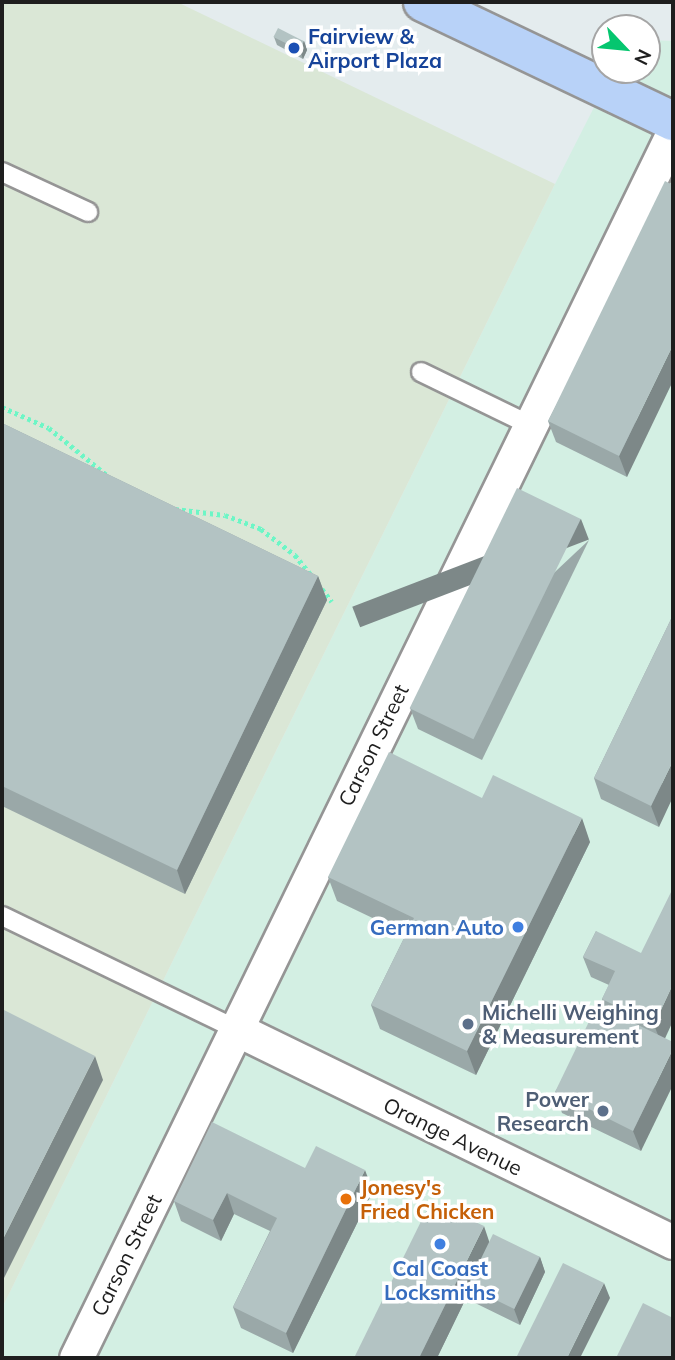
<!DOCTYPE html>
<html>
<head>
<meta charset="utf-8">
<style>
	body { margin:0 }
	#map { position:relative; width:675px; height:1360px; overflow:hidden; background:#e4ecee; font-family:Mulish,sans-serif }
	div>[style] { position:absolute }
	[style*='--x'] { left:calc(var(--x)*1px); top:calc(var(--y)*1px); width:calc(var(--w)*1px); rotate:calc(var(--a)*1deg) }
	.commercial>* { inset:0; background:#d3efe3 }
	.industrial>* { inset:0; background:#dae7d6 }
	.path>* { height:4.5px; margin-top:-2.25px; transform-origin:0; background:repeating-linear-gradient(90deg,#6df6c6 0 3.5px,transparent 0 7px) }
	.roads { filter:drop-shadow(2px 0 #959595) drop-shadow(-2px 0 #959595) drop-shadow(0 2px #959595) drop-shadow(0 -2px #959595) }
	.lane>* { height:18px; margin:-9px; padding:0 9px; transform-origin:9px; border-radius:9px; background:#fff }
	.street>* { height:33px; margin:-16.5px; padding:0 16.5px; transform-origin:16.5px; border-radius:16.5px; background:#fff }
	.secondary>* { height:38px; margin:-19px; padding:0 19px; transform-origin:19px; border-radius:19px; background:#b8d2f8 }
	.wall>* { inset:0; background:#9aa8a8 }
	.shaded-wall>* { inset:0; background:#7d8888; transform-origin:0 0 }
	.building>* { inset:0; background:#b3c3c3; transform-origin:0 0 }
	.dots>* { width:19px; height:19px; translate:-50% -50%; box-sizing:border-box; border:4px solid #fff; border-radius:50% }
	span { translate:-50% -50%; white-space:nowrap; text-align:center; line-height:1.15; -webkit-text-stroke:7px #fff; paint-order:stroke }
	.transit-label { font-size:21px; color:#164399; font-weight:700 }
	.left { translate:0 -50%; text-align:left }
	.street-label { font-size:21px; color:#1e1e1e }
	.shop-label { font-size:21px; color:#366cbe; font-weight:700 }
	.right { translate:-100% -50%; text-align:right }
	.service-label { font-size:21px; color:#4e5e75; font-weight:700 }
	.food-label { font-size:21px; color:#c56008; font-weight:700 }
	.frame { position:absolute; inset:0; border:4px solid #1e1e1e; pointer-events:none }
	.north { position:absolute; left:591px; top:14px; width:70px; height:70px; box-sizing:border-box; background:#fff; border:2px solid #a5a5a5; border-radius:50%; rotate:116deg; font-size:19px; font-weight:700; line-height:28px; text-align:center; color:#1e1e1e }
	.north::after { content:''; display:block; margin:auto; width:24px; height:32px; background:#05c66f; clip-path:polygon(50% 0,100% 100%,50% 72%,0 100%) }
</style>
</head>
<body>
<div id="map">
	<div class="commercial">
		<div style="clip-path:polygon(647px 40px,673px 41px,673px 1358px,2px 1358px,2px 1308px,555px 184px,613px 70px,647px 70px)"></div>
	</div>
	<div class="industrial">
		<div style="clip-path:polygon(2px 2px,177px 2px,555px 184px,2px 1308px)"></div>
	</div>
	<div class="path">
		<div style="--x:2;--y:407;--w:51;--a:24.1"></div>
		<div style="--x:49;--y:428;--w:76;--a:39.1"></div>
		<div style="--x:175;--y:509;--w:50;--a:6.8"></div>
		<div style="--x:225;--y:515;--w:39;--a:21"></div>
		<div style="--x:261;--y:529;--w:43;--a:37.4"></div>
		<div style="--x:295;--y:555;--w:27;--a:51"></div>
		<div style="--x:322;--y:589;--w:16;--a:52"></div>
	</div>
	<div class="roads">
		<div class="lane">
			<div style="--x:2;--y:172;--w:95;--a:24.9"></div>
			<div style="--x:421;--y:372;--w:121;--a:25.9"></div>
			<div style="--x:2;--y:916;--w:258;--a:25.8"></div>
		</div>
		<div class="street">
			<div style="--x:234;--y:1028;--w:488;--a:26"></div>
			<div style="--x:76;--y:1358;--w:1363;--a:-64.02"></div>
		</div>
		<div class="secondary">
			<div style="--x:423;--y:2;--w:277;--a:25.5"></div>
		</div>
	</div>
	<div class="wall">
		<div style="clip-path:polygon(274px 37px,304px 41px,307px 50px,303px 59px,277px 45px)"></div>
		<div style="clip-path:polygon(673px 185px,627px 477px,556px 442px,548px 421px)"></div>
		<div style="clip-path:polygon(2px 423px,318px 576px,327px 600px,185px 894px,2px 806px)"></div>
		<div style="clip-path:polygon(589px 540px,482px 760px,418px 729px,410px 708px)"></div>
		<div style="clip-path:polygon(673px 615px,659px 827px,601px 799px,594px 778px)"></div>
		<div style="clip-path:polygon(482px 798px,590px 842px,476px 1075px,380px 1029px,371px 1005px,406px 934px,337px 901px,328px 877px)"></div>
		<div style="clip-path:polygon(596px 931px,665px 1038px,641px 1151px,562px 1113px,555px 1092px,606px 1010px,602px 999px,609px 985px,591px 977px,583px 957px)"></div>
		<div style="clip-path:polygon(305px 1168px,373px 1191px,293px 1353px,241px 1328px,233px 1307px,270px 1231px,234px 1214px,221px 1241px,181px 1221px,174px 1201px)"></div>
		<div style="clip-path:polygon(489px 1242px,540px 1257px,545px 1272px,520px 1325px,473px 1302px,469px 1292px,437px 1358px,354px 1358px)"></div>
	</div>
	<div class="shaded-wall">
		<div style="clip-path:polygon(304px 41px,307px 50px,303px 59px,300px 50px)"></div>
		<div style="clip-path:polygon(673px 345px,673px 381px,627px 477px,619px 456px)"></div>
		<div style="left:581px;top:519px;width:22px;height:245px;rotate:69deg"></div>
		<div style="clip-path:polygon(318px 576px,327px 600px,185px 894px,177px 870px)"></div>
		<div style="clip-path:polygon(673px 761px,673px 797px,659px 827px,651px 806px)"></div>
		<div style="clip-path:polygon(582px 818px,590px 842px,476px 1075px,467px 1051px)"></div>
		<div style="clip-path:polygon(673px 984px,673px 1021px,662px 1045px,654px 1025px)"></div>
		<div style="clip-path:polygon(673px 1049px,673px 1085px,641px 1151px,633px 1131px)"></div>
		<div style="clip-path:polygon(95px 1056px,103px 1080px,2px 1282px,2px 1241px)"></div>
		<div style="clip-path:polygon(365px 1170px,373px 1191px,293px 1353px,286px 1333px)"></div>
		<div style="clip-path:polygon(227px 1193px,234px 1214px,221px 1241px,213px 1220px)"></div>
		<div style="clip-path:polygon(484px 1226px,491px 1247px,467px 1286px,469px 1292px,437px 1358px,419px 1358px)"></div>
		<div style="clip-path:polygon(540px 1257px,545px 1272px,520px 1325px,514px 1309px)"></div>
		<div style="clip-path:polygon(604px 1283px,610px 1298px,580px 1358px,567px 1358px)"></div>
	</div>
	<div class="building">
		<div style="left:278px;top:28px;width:29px;height:10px;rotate:27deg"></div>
		<div style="clip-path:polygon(665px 181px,673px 185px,673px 345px,619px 456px,548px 421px)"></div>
		<div style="clip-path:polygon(2px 423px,318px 576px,177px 870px,2px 786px)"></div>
		<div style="left:517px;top:488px;width:71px;height:245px;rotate:26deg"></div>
		<div style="clip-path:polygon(673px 615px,673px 761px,651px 806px,594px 778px)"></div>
		<div style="clip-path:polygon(389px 752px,482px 798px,493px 775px,582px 818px,467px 1051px,371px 1005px,414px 918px,328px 877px)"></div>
		<div style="clip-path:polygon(673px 888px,673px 984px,654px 1025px,602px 999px,615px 971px,583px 957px,596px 931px,641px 953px)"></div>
		<div style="clip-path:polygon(597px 1005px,673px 1042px,673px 1049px,633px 1131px,555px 1092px)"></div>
		<div style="clip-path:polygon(2px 1009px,95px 1056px,2px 1241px)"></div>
		<div style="clip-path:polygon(212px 1122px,305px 1168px,316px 1146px,365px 1170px,286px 1333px,233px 1307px,277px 1218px,227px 1193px,213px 1220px,174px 1201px)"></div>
		<div style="clip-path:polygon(431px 1201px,484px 1226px,419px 1358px,354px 1358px)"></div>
		<div style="left:493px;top:1234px;width:52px;height:58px;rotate:26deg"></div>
		<div style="clip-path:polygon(563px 1263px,604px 1283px,567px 1358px,516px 1358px)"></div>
		<div style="clip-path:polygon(643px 1303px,673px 1318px,673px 1358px,616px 1358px)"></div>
	</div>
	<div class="dots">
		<div style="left:294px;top:48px;background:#1a4fb4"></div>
		<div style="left:518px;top:927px;background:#3f7fe0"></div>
		<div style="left:468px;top:1024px;background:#5c6f8a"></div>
		<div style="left:603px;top:1111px;background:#5c6f8a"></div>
		<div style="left:346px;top:1199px;background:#e8710a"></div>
		<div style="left:440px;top:1244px;background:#3f7fe0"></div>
	</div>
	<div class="transit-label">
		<span class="left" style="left:308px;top:48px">Fairview &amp;<br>Airport Plaza</span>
	</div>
	<div class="street-label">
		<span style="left:373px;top:745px;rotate:-64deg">Carson Street</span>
		<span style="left:453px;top:1136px;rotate:26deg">Orange Avenue</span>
		<span style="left:126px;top:1255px;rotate:-64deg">Carson Street</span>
	</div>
	<div class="shop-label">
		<span class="right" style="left:504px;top:927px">German Auto</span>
		<span style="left:440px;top:1280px">Cal Coast<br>Locksmiths</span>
	</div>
	<div class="service-label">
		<span class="left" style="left:482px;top:1024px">Michelli Weighing<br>&amp; Measurement</span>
		<span class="right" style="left:589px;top:1111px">Power<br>Research</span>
	</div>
	<div class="food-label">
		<span class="left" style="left:360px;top:1199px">Jonesy's<br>Fried Chicken</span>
	</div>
	<div class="frame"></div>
	<div class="north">N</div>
</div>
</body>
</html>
